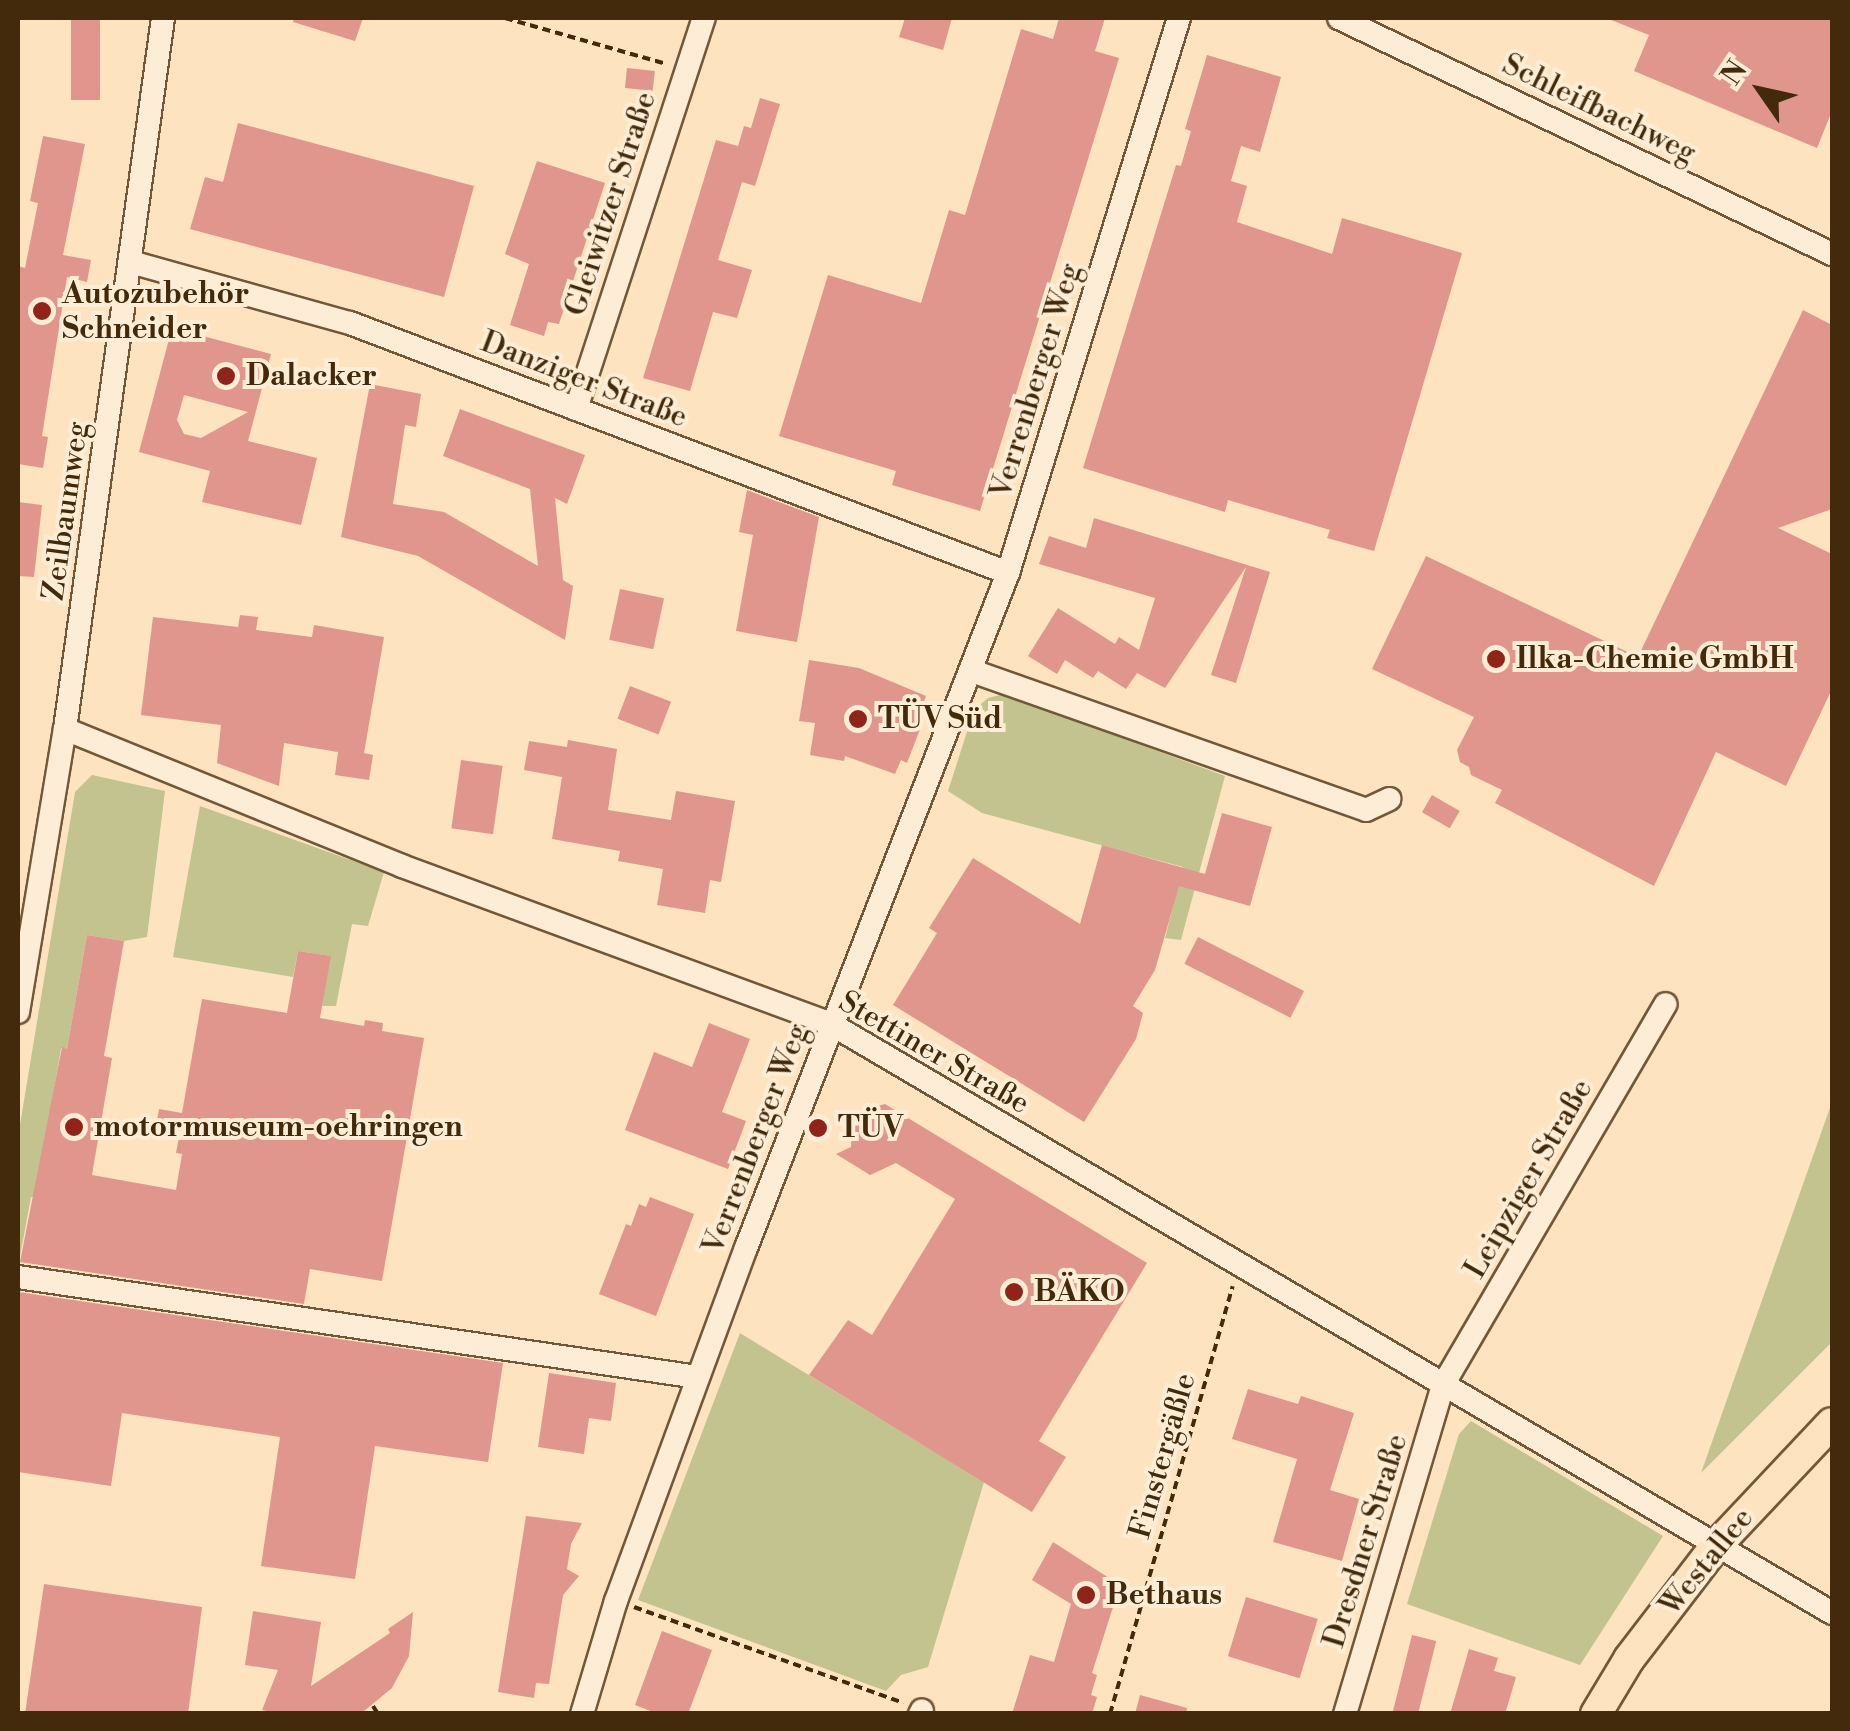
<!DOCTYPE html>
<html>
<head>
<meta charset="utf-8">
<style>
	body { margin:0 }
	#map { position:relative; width:1850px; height:1731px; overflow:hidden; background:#fde3c0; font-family:"Libre Bodoni",serif }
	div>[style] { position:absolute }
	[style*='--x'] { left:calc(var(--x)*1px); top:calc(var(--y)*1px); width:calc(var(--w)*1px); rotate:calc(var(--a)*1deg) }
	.green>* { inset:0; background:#c3c390 }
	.building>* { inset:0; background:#e0968c; transform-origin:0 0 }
	.path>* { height:4px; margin-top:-2px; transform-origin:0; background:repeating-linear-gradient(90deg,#442a0c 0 8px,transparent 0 13px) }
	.roads { filter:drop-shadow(2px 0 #725839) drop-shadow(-2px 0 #725839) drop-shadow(0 2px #725839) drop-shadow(0 -2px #725839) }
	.minor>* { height:22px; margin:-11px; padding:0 11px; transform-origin:11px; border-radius:11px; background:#feedd6 }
	.major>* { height:30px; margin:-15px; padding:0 15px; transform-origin:15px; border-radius:15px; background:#fde3c0 }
	.dots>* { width:28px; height:28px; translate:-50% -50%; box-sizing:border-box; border:5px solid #feedd6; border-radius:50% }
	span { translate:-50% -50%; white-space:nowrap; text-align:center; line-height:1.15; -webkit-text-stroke:8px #feedd6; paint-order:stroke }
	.street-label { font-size:30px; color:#442a0c }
	.poi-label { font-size:30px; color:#442a0c; font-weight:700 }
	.left { translate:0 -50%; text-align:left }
	.frame { position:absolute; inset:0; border:20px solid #442a0c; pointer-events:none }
	.north { position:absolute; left:1710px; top:40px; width:100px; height:100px; -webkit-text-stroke:8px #feedd6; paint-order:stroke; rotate:304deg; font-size:28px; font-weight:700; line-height:40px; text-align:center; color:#442a0c }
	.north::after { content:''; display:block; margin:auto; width:35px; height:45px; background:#442a0c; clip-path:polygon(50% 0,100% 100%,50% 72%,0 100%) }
</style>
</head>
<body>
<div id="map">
	<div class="green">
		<div style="clip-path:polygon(1004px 694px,1225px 776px,1181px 940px,1165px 938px,1183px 867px,982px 813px,948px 791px,974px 710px,988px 698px)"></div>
		<div style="clip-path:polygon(92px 775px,165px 791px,147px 937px,124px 941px,87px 935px,67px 1049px,61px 1048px,36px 1197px,31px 1197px,18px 1267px,18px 1137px,75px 792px)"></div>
		<div style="clip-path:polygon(200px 806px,384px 872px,368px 926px,352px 924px,336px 1006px,322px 1006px,330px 956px,298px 951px,293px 977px,173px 957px)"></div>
		<div style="clip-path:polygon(1832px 1102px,1832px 1342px,1701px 1473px)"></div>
		<div style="clip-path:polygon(740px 1333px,984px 1482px,928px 1667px,901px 1675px,886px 1691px,638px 1600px)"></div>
		<div style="clip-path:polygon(1471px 1421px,1663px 1536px,1580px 1665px,1407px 1604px,1459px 1434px)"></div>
	</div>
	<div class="building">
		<div style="left:71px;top:18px;width:29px;height:82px"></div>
		<div style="clip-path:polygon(294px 18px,363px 18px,355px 41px,293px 22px)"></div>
		<div style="clip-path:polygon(905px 18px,952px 18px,943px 50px,899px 37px)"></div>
		<div style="clip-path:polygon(1059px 18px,1105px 18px,1095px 51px,1119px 58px,980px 511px,892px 485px,896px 471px,779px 436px,828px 275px,921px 303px,949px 210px,965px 215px,1021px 29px,1053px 39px)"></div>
		<div style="clip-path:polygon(1606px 18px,1832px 18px,1832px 111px,1817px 148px,1634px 71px,1649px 35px)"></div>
		<div style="clip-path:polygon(1207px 55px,1281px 77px,1260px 152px,1241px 146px,1231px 181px,1247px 186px,1237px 222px,1332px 254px,1342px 218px,1462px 253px,1374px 551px,1327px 538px,1330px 530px,1228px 500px,1225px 512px,1083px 468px,1176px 165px,1181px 166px,1191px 131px,1185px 129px)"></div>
		<div style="left:627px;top:68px;width:28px;height:20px;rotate:6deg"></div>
		<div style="clip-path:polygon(760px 98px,780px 104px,755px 186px,742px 182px,718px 260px,752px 270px,737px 318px,713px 312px,690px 391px,643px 378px,716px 140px,738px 146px,744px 126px,751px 128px)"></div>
		<div style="clip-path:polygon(238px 123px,474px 186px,444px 297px,190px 229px,205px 177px,223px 182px)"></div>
		<div style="clip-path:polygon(43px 136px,85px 144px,63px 255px,91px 260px,87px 282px,67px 277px,42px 436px,48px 437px,43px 468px,18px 464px,18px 266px,25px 268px,38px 203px,30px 201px)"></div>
		<div style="clip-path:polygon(537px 161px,605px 183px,559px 324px,548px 322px,544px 336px,510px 325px,529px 264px,505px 254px)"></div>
		<div style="clip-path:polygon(1803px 310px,1832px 325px,1832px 509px,1778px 528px,1832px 554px,1832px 689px,1786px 786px,1716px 752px,1654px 886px,1495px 803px,1502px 790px,1471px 775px,1469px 767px,1460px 762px,1457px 750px,1474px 717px,1372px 669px,1426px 556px,1638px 657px)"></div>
		<div style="clip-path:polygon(evenodd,172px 328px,271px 354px,248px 441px,317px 458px,301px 525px,202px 502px,210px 471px,139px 452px,172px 328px,184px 395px,248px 412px,201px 438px,184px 434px,177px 420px,184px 395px)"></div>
		<div style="clip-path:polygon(370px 384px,421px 394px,416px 427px,405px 425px,393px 504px,444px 512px,538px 566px,530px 489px,443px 456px,460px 409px,585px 455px,567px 504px,555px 498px,563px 580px,573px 586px,565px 640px,418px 556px,341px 537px)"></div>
		<div style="clip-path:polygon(747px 490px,819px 517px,797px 642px,736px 631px,753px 535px,739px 532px)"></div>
		<div style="clip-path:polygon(18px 502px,42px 505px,34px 577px,18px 576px)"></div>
		<div style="clip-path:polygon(1094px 518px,1270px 572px,1236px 683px,1211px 675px,1246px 567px,1165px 688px,1137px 673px,1126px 689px,1098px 671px,1093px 678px,1065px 660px,1057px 674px,1028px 656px,1058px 608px,1115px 644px,1119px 637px,1139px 650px,1155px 598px,1039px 564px,1049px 536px,1086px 548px)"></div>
		<div style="left:620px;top:589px;width:45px;height:52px;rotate:12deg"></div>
		<div style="clip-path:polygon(240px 615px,258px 617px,256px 630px,312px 637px,314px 625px,384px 637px,364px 753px,373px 755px,369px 780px,335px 775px,338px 752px,284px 743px,279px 786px,217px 763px,221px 725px,141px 715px,153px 617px,238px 627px)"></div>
		<div style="clip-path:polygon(809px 660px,859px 668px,926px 696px,916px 722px,922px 724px,907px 763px,901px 760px,895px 774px,845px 756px,844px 761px,810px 755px,815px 723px,799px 721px)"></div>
		<div style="left:630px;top:686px;width:44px;height:35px;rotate:21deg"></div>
		<div style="clip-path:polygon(568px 740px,617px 749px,608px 810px,671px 820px,676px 791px,735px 801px,721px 882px,710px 880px,705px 913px,657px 905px,663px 869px,618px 861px,620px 851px,552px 839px,562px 777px,524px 770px,529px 741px,567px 747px)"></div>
		<div style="left:461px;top:760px;width:42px;height:69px;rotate:8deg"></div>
		<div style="left:1432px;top:795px;width:32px;height:20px;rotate:30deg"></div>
		<div style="clip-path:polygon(1222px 813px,1272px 827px,1250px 906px,1179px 886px,1155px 970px,1133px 1006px,1143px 1013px,1136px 1039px,1084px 1122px,893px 1005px,937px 933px,929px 928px,973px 858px,1080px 924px,1102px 845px,1205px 874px)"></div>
		<div style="clip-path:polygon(87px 935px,124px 941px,104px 1056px,112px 1058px,92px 1175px,176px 1190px,182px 1154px,176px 1153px,179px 1137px,155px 1133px,159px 1109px,182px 1113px,202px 999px,287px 1013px,298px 951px,331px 956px,320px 1018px,364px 1026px,365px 1020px,383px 1023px,382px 1031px,424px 1038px,382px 1281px,310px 1269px,304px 1304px,20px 1262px,62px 1047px,67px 1049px)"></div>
		<div style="left:1198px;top:937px;width:119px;height:30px;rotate:27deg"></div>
		<div style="clip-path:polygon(709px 1023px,750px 1039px,722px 1112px,746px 1121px,728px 1169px,625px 1130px,654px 1052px,692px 1067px)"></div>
		<div style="clip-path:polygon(885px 1104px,1147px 1263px,1039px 1441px,1066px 1457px,1032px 1512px,809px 1375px,848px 1320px,872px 1335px,955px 1199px,896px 1163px,870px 1175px,836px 1154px,851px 1147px,852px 1127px,863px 1110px)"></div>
		<div style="clip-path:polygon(650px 1197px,694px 1214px,656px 1316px,599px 1294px,626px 1224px,631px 1226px,639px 1204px,646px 1207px)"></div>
		<div style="clip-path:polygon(18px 1292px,503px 1363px,488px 1462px,375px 1446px,355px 1579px,261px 1566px,280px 1437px,122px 1413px,111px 1486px,18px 1472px)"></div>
		<div style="clip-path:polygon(549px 1373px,616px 1383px,611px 1421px,589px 1418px,584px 1454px,538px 1447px)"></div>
		<div style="clip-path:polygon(1248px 1389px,1298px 1404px,1301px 1396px,1354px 1413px,1330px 1490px,1359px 1499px,1342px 1561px,1273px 1542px,1297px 1459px,1232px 1439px)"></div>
		<div style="clip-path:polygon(526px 1516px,582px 1523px,571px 1544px,567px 1569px,579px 1576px,563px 1595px,549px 1684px,536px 1683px,534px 1698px,498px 1692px)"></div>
		<div style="clip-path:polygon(1053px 1542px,1120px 1585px,1092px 1673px,1097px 1675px,1091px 1695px,1097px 1697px,1092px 1714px,1012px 1714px,1030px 1655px,1054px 1662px,1071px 1604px,1032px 1580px)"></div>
		<div style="clip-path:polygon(44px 1584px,202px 1607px,188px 1714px,25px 1714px)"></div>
		<div style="left:1246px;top:1597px;width:75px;height:62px;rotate:17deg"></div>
		<div style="clip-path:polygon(253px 1611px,321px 1622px,311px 1686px,390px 1633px,388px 1629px,413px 1612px,409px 1656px,392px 1688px,364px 1711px,280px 1714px,262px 1710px,278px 1670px,245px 1665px)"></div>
		<div style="clip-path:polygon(662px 1631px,712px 1650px,688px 1714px,658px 1714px,635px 1705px)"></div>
		<div style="left:1412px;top:1635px;width:25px;height:82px;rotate:14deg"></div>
		<div style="clip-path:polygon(1469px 1649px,1498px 1658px,1494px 1671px,1516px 1677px,1505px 1714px,1450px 1714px)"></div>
		<div style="clip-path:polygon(1140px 1695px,1187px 1708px,1186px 1714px,1135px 1714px)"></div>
	</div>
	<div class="path">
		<div style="--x:505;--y:18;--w:168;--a:15.9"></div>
		<div style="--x:634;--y:1607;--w:286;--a:19.6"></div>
		<div style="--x:373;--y:1706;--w:9;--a:58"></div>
		<div style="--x:1110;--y:1714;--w:445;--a:-74"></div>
	</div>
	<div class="roads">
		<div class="minor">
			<div style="--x:1339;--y:18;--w:547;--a:25.58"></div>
			<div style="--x:131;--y:262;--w:227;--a:15.6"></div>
			<div style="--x:350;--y:323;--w:704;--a:20.8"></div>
			<div style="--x:576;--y:409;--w:411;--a:-71.9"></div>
			<div style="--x:972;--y:671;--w:418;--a:19.4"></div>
			<div style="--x:1366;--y:810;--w:26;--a:-25"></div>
			<div style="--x:65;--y:729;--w:364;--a:22.1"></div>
			<div style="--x:402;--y:866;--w:457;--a:20.2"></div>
			<div style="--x:831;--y:1024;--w:1161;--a:30.47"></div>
			<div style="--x:18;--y:1012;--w:287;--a:-80.6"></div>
			<div style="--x:65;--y:729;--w:718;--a:-82.15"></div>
			<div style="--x:18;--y:1277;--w:687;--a:8.37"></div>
			<div style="--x:582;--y:1714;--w:118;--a:-73.3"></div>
			<div style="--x:616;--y:1601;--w:376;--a:-69.8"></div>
			<div style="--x:746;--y:1248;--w:724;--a:-68.79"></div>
			<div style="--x:1008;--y:573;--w:581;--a:-72.88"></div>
			<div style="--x:920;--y:1714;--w:4;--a:-63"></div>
			<div style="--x:1345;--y:1714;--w:343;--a:-73.4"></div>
			<div style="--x:1443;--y:1385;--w:441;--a:-59.7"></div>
		</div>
		<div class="major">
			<div style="--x:1596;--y:1714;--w:64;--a:-59"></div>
			<div style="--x:1629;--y:1659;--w:141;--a:-52.5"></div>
			<div style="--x:1715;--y:1547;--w:170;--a:-46.7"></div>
		</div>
	</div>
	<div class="dots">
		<div style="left:42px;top:311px;background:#8f2418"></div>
		<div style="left:226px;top:376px;background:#8f2418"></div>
		<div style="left:1496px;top:659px;background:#8f2418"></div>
		<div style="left:858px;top:719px;background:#8f2418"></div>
		<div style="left:74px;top:1127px;background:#8f2418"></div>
		<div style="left:818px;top:1128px;background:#8f2418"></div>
		<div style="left:1014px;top:1292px;background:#8f2418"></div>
		<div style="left:1086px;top:1595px;background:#8f2418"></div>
	</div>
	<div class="street-label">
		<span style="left:1599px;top:109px;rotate:26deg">Schleifbachweg</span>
		<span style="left:611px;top:204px;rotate:-72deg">Gleiwitzer Straße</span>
		<span style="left:584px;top:380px;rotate:21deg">Danziger Straße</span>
		<span style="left:1036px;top:381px;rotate:-73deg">Verrenberger Weg</span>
		<span style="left:66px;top:511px;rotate:-82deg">Zeilbaumweg</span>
		<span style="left:934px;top:1053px;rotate:30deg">Stettiner Straße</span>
		<span style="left:756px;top:1139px;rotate:-69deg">Verrenberger Weg</span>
		<span style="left:1529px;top:1179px;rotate:-60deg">Leipziger Straße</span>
		<span style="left:1163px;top:1456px;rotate:-74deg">Finstergäßle</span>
		<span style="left:1366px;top:1541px;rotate:-73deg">Dresdner Straße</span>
		<span style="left:1707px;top:1562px;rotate:-51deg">Westallee</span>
	</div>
	<div class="poi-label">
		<span class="left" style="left:62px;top:311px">Autozubehör<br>Schneider</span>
		<span class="left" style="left:246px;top:376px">Dalacker</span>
		<span class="left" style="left:1516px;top:659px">Ilka-Chemie GmbH</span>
		<span class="left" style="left:878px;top:719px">TÜV Süd</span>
		<span class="left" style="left:94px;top:1127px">motormuseum-oehringen</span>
		<span class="left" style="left:838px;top:1128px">TÜV</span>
		<span class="left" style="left:1034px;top:1292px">BÄKO</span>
		<span class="left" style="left:1106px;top:1595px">Bethaus</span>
	</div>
	<div class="frame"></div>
	<div class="north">N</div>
</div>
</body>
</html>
